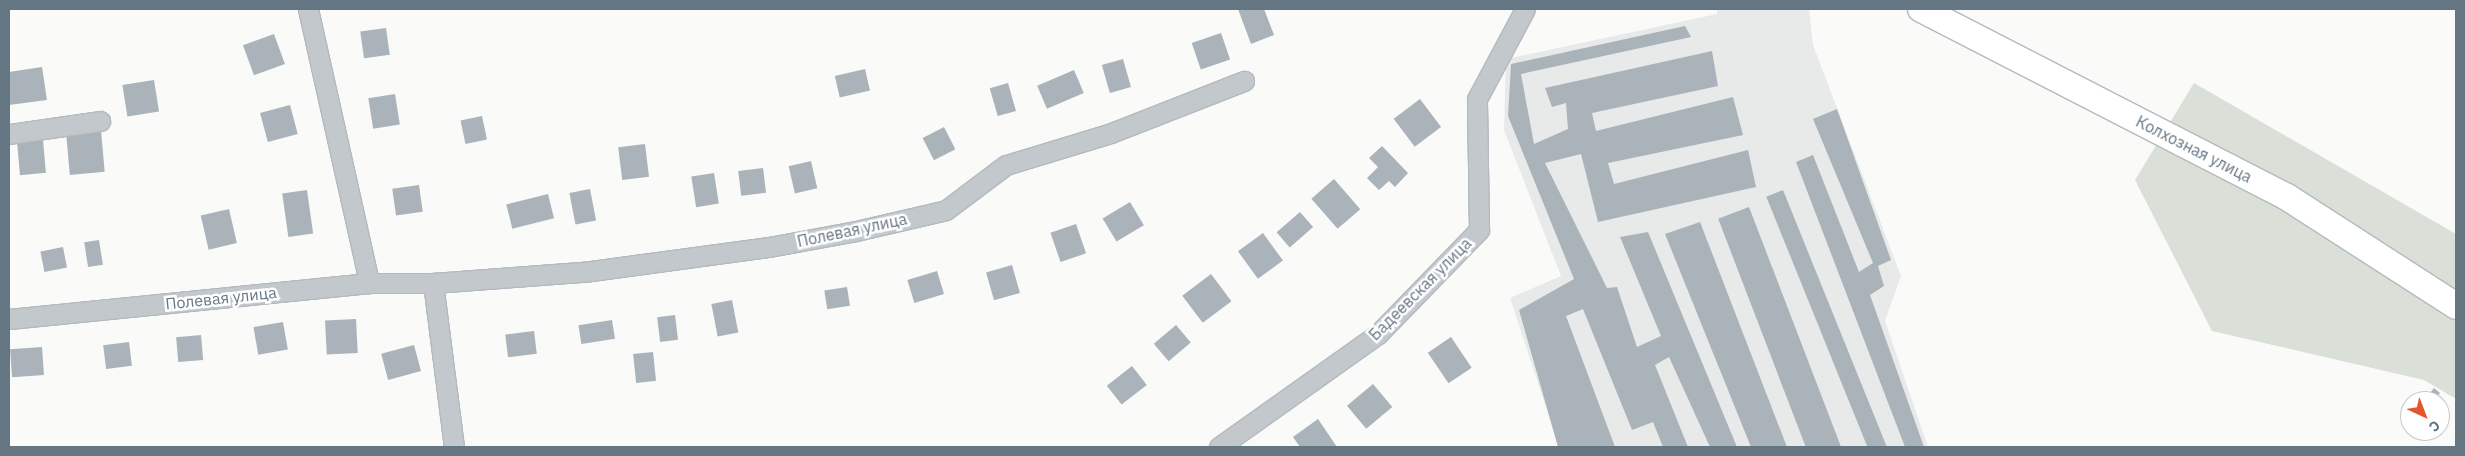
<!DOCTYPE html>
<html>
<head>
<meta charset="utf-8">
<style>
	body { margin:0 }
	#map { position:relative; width:2465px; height:456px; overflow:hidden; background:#fafaf8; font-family:"IBM Plex Sans",sans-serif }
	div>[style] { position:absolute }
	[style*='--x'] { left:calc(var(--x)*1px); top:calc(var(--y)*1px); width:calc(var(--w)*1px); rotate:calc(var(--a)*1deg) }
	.built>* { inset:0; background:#e8e9e9 }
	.green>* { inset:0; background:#dadfd7 }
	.building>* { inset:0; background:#aab3b9; transform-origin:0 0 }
	.roads { filter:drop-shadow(1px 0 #b3babf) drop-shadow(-1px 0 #b3babf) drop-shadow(0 1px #b3babf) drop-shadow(0 -1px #b3babf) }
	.minor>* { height:19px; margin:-9.5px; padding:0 9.5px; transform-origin:9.5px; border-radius:9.5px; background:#c3c8cc }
	.secondary>* { height:26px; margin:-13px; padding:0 13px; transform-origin:13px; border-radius:13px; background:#fff }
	span { translate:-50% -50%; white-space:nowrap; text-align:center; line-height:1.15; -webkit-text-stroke:5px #fff; paint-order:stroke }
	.street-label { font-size:16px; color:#657683 }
	.frame { position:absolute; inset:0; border:10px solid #657683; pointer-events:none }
	.north { position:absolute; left:2400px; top:391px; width:50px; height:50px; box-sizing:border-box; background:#fff; border:1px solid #c1c8cd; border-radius:50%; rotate:137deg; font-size:14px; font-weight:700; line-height:20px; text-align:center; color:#657683 }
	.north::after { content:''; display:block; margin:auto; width:18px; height:22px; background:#e4572e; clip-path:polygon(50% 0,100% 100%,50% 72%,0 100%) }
</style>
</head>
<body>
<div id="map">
	<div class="built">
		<div style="clip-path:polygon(1717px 9px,1809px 9px,1813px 45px,1901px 276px,1885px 321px,1928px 447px,1559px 447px,1510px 298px,1561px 276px,1504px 130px,1506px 59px,1717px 14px)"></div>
	</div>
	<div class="green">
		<div style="clip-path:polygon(2194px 83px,2456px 234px,2456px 399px,2424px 380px,2212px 331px,2135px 180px)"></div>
	</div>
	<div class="building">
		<div style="clip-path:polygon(1238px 9px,1264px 9px,1274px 35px,1251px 44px)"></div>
		<div style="clip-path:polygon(1685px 26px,1691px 37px,1521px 74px,1534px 144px,1568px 129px,1566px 103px,1552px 107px,1545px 88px,1712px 51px,1718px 86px,1592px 113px,1596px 131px,1733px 97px,1743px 135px,1608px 163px,1614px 184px,1748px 150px,1756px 187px,1598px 222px,1581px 154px,1545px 163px,1607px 288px,1617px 287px,1637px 347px,1661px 336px,1620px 237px,1648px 232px,1737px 447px,1710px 447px,1669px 357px,1655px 365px,1688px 447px,1663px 447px,1653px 422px,1632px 430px,1583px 309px,1566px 316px,1615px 447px,1558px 447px,1519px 310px,1574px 279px,1508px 116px,1511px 64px)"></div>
		<div style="left:386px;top:28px;width:27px;height:26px;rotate:82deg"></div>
		<div style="left:1221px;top:33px;width:28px;height:31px;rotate:71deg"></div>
		<div style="left:274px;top:34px;width:32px;height:33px;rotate:70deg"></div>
		<div style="left:1123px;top:59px;width:29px;height:22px;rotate:74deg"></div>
		<div style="clip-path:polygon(42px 67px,47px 100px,9px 105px,9px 72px)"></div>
		<div style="left:865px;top:69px;width:22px;height:31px;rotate:77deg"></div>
		<div style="left:1074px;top:70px;width:25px;height:40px;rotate:67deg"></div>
		<div style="left:154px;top:80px;width:32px;height:32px;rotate:81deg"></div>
		<div style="left:1008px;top:83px;width:29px;height:19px;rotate:74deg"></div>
		<div style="left:395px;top:94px;width:31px;height:27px;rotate:81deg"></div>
		<div style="left:1420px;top:99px;width:35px;height:33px;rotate:53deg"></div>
		<div style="left:290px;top:105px;width:30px;height:31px;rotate:75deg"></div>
		<div style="clip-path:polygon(1837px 109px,1891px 260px,1878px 266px,1884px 286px,1870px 295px,1924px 447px,1905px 447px,1796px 162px,1813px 155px,1859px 272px,1873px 263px,1813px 119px)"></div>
		<div style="left:482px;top:116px;width:24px;height:22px;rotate:78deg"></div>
		<div style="left:944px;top:127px;width:25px;height:24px;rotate:63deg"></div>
		<div style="left:101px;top:130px;width:42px;height:35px;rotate:85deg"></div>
		<div style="left:43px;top:140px;width:33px;height:26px;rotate:85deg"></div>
		<div style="left:645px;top:144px;width:33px;height:27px;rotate:83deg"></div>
		<div style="clip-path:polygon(1382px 146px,1408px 173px,1395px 187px,1389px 181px,1379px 190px,1367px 178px,1378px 167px,1369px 158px)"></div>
		<div style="left:811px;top:161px;width:28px;height:23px;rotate:77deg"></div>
		<div style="left:763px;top:168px;width:25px;height:25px;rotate:83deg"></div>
		<div style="left:714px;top:173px;width:31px;height:23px;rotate:81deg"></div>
		<div style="left:1334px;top:179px;width:40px;height:30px;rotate:49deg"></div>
		<div style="left:419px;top:185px;width:27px;height:27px;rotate:82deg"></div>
		<div style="left:590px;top:189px;width:32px;height:21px;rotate:79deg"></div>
		<div style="left:307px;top:190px;width:44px;height:25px;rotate:82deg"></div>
		<div style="left:1783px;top:190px;width:277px;height:18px;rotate:68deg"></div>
		<div style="left:548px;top:194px;width:25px;height:43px;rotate:76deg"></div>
		<div style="left:1130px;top:202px;width:27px;height:32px;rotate:59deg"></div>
		<div style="left:1749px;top:207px;width:257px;height:33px;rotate:69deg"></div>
		<div style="left:229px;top:209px;width:35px;height:29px;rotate:77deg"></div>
		<div style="left:1300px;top:212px;width:20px;height:31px;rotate:49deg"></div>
		<div style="clip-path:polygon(1700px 222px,1787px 447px,1751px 447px,1665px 234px)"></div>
		<div style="left:1076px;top:224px;width:31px;height:27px;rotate:71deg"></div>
		<div style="left:1263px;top:233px;width:34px;height:31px;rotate:54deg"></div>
		<div style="left:99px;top:240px;width:25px;height:15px;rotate:81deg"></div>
		<div style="left:63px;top:247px;width:21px;height:23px;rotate:79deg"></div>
		<div style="left:1012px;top:265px;width:29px;height:27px;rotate:74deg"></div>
		<div style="left:937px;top:271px;width:24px;height:31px;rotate:73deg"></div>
		<div style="left:1211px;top:274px;width:34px;height:36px;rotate:53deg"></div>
		<div style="left:847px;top:287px;width:19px;height:23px;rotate:81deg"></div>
		<div style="left:732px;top:300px;width:33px;height:21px;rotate:79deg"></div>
		<div style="left:675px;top:315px;width:25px;height:18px;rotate:83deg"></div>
		<div style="left:356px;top:319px;width:34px;height:31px;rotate:87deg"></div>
		<div style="left:612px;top:320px;width:19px;height:34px;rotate:81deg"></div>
		<div style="left:283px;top:322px;width:28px;height:30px;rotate:80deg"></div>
		<div style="left:1176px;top:325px;width:23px;height:29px;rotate:50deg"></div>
		<div style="left:534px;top:331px;width:23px;height:29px;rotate:83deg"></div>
		<div style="left:201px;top:335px;width:25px;height:25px;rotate:85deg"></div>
		<div style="left:1451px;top:337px;width:37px;height:28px;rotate:56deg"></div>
		<div style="left:129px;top:342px;width:24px;height:26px;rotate:83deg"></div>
		<div style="left:414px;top:345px;width:27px;height:34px;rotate:75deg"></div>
		<div style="left:42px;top:347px;width:28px;height:32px;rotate:86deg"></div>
		<div style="left:653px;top:352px;width:29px;height:20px;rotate:84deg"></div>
		<div style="left:1132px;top:366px;width:24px;height:32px;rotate:52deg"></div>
		<div style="left:1373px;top:384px;width:30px;height:34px;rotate:50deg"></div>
		<div style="clip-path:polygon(2434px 388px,2440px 393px,2437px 397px,2430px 393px)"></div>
		<div style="clip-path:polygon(1318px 419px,1337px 447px,1300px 447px,1293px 437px)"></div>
	</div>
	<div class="roads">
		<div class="minor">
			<div style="--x:308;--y:9;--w:281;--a:77.4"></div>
			<div style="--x:9;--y:134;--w:92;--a:-8.1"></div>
			<div style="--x:433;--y:283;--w:165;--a:82.7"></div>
			<div style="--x:9;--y:319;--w:362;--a:-5.7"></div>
			<div style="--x:369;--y:283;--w:64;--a:0"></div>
			<div style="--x:433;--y:283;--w:158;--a:-4.3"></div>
			<div style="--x:591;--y:271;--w:180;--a:-7.7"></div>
			<div style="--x:769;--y:247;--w:88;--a:-10.4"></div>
			<div style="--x:856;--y:231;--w:92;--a:-13.1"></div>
			<div style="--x:946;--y:210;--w:75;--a:-36.9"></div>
			<div style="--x:1006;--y:165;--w:110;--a:-16.9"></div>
			<div style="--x:1111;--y:133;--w:143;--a:-21.4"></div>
			<div style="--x:1219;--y:447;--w:195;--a:-35.4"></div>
			<div style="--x:1378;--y:334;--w:145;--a:-45.8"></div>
			<div style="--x:1479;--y:230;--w:131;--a:-90.9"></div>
			<div style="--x:1477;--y:99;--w:102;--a:-61.9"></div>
		</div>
		<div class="secondary">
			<div style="--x:1921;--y:9;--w:411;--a:27.2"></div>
			<div style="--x:2287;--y:197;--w:201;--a:32.8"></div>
		</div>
	</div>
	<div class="street-label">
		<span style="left:2194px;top:149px;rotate:27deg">Колхозная улица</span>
		<span style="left:852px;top:230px;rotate:-12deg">Полевая улица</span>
		<span style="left:1420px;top:289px;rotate:-45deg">Бадеевская улица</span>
		<span style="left:221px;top:298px;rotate:-6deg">Полевая улица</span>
	</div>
	<div class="frame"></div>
	<div class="north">С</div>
</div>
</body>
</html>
